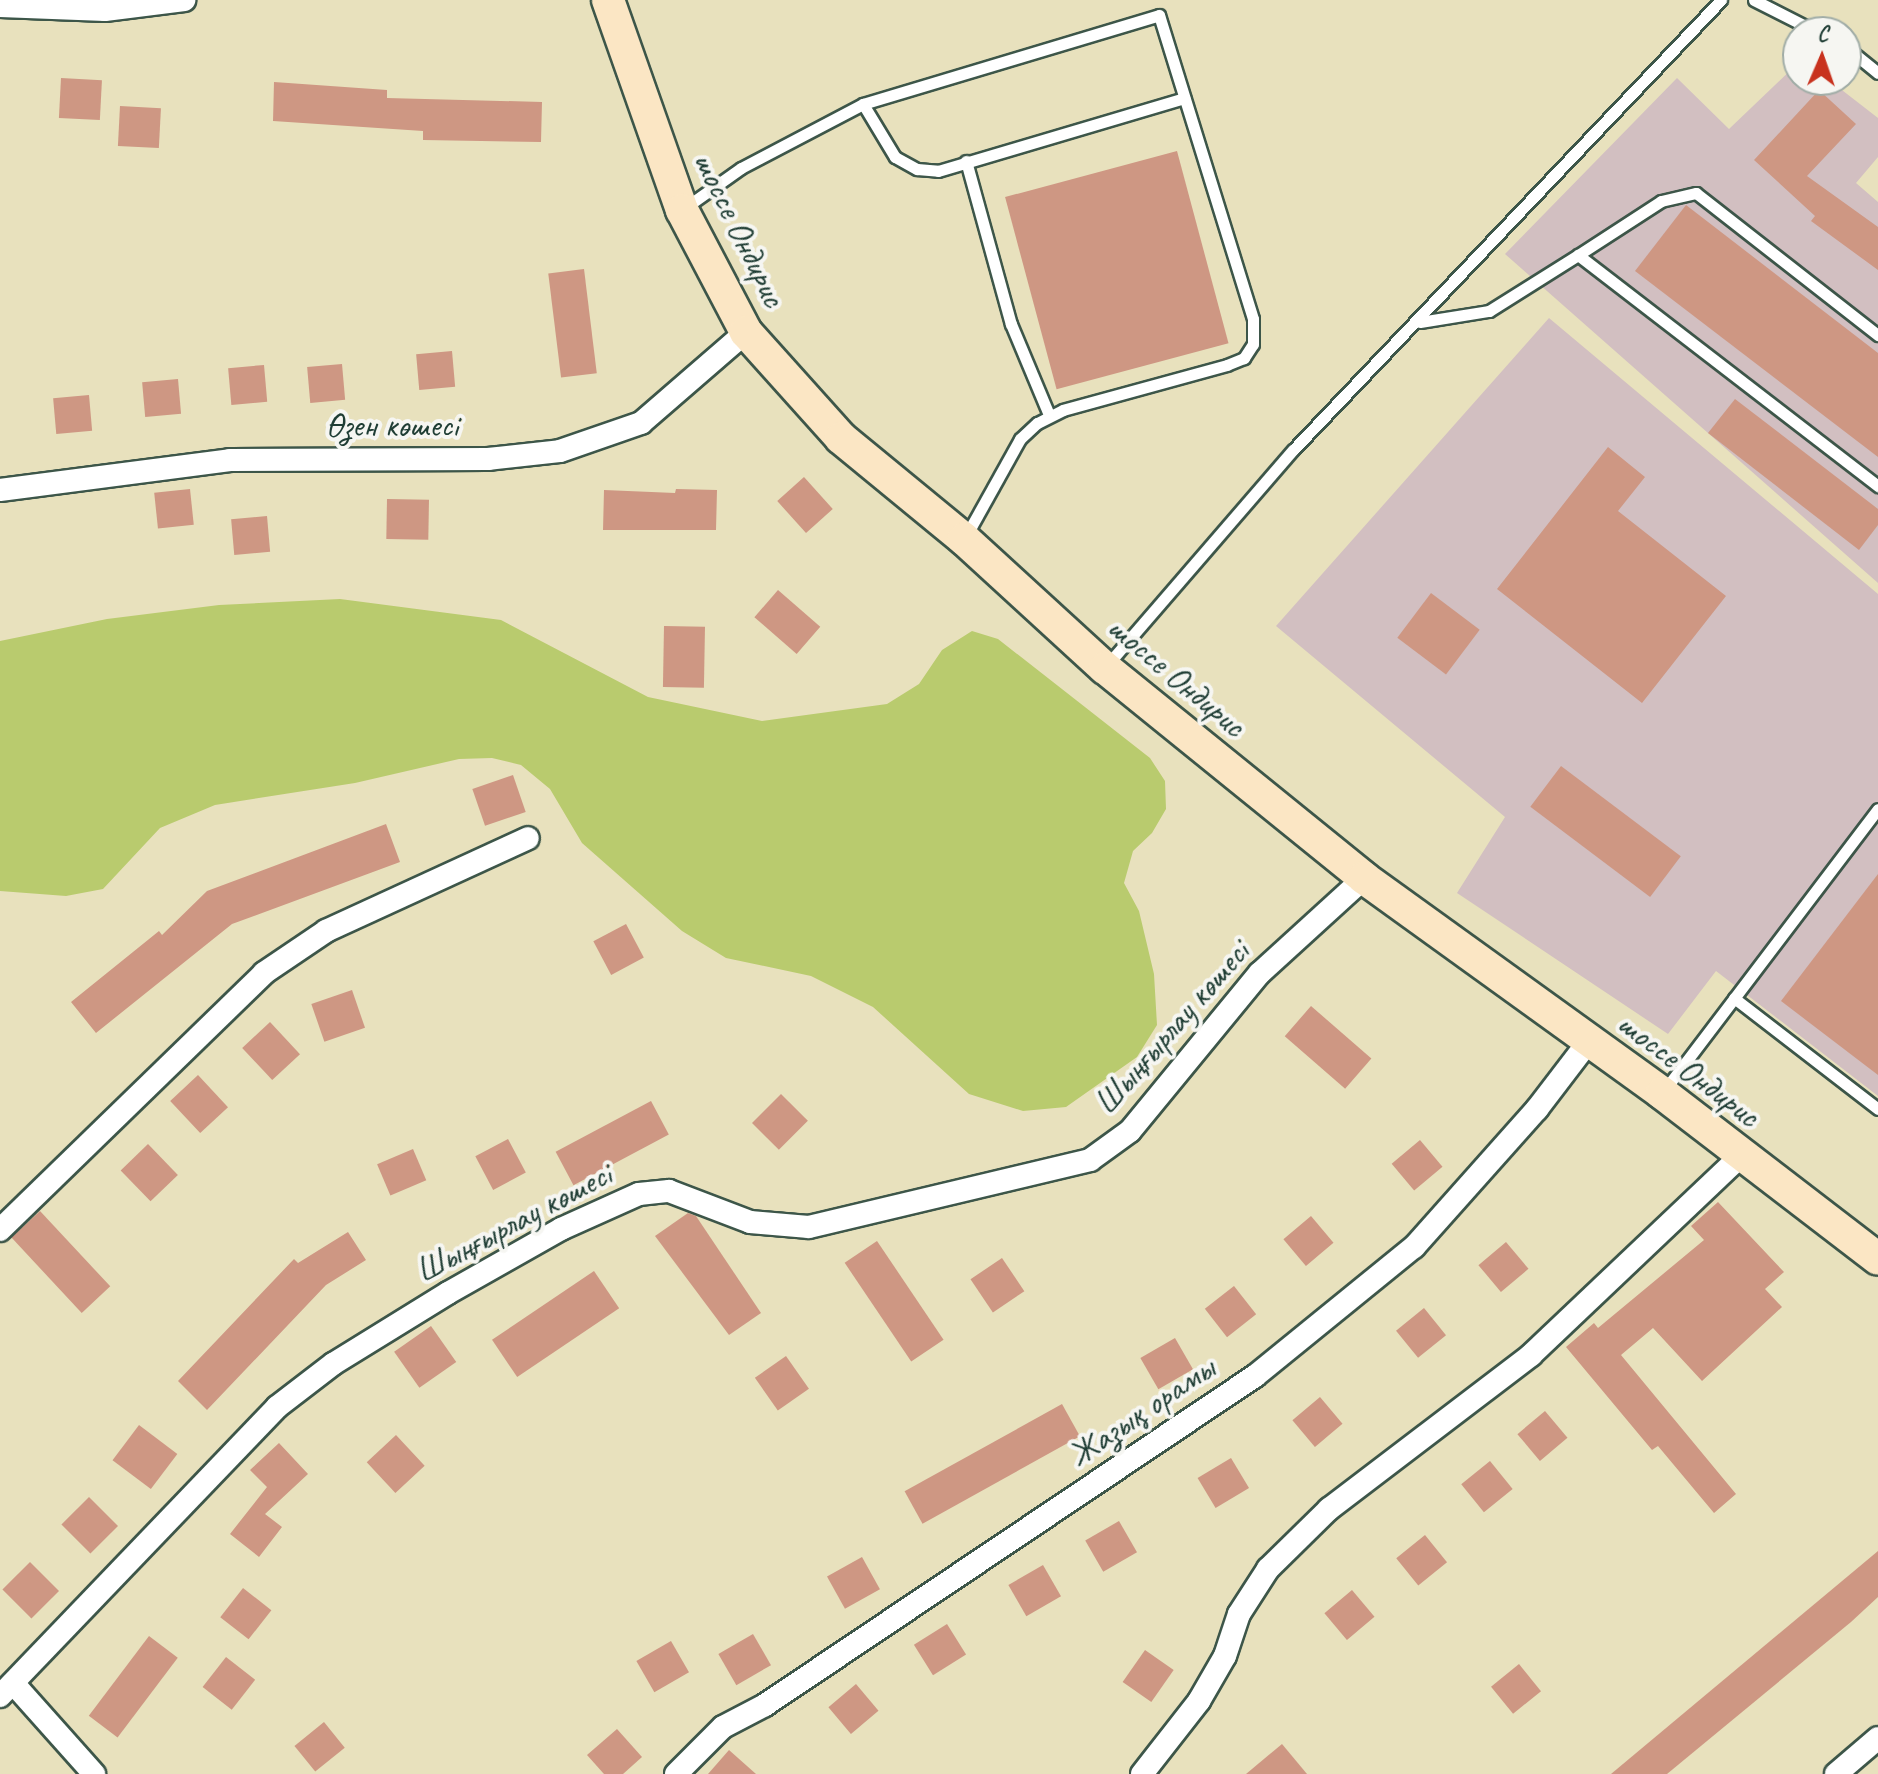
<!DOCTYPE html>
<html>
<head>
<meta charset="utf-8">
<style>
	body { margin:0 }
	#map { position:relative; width:1878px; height:1774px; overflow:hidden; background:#e8e1bd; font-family:Caveat,sans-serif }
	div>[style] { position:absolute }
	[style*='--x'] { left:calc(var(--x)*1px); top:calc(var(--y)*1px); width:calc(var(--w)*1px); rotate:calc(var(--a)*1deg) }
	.industrial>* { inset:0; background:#d2bfc1 }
	.green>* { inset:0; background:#b9cb6e }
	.building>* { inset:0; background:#ce9783; transform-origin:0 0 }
	.roads { filter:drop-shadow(2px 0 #3d5649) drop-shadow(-2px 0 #3d5649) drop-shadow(0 2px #3d5649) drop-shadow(0 -2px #3d5649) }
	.lane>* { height:11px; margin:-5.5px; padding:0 5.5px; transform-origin:5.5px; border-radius:5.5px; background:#fff }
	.street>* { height:22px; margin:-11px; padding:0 11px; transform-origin:11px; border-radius:11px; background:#fff }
	.secondary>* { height:32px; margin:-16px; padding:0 16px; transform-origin:16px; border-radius:16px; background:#fbe6c4 }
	span { translate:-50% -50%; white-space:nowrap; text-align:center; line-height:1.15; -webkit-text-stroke:8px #f6f6f2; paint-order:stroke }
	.street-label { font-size:34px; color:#1f3d34 }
	.north { position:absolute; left:1782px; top:16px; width:80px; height:80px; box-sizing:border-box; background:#f6f6f2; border:2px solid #a0aca6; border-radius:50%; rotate:2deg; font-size:22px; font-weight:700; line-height:32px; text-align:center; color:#1f3d34 }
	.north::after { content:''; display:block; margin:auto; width:28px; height:36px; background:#c8321e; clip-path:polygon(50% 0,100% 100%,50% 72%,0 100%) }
</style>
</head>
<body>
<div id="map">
	<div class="industrial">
		<div style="clip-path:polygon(1798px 63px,1798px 80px,1829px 80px,1878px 118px,1878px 157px,1856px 183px,1878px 202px,1878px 583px,1505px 254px,1677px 78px,1729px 129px)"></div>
		<div style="clip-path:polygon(1549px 318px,1878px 594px,1878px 1096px,1716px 971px,1668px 1034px,1457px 893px,1505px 817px,1276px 626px)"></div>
	</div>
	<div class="green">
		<div style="clip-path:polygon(340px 599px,501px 620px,648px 697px,762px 721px,887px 704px,919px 684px,942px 650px,972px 631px,998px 639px,1150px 758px,1165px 781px,1166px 809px,1152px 833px,1133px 851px,1124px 883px,1139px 911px,1154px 974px,1157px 1025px,1137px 1057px,1066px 1107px,1023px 1111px,969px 1094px,873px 1007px,811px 976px,726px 958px,682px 931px,582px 843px,550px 789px,521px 765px,492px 758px,459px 759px,355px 783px,215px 805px,160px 828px,103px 889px,66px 896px,0 891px,0 641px,107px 619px,219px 605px)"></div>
	</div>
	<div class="building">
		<div style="left:61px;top:78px;width:41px;height:40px;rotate:3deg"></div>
		<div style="clip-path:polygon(274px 82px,387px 90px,387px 98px,542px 102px,541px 142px,423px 140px,423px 131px,273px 121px)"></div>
		<div style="clip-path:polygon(1819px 90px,1856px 124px,1807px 176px,1878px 227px,1878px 270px,1811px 221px,1815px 216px,1754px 160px)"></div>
		<div style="left:120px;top:106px;width:41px;height:40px;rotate:3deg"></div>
		<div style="left:1177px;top:151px;width:199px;height:178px;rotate:75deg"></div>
		<div style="clip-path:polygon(1686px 205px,1878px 353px,1878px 457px,1635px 271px)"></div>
		<div style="left:584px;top:269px;width:105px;height:36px;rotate:83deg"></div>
		<div style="left:452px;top:351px;width:36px;height:36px;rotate:85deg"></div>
		<div style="left:342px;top:364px;width:36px;height:35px;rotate:85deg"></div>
		<div style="left:264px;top:365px;width:37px;height:36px;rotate:85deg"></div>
		<div style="left:178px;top:379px;width:35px;height:36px;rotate:85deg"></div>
		<div style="left:89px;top:395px;width:36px;height:36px;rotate:85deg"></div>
		<div style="clip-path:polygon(1735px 399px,1878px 509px,1878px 525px,1859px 550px,1708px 433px)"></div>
		<div style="clip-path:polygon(1608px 447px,1645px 477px,1618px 511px,1726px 596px,1642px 703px,1497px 589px)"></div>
		<div style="left:804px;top:477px;width:43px;height:36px;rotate:48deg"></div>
		<div style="left:190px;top:489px;width:36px;height:36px;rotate:84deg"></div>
		<div style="clip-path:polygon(676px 489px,717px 490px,716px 530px,603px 530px,604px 490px,675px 493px)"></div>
		<div style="left:387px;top:499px;width:42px;height:40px;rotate:1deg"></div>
		<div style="left:267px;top:516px;width:36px;height:36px;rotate:85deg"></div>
		<div style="left:778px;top:590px;width:56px;height:36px;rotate:41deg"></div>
		<div style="left:1431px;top:593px;width:61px;height:56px;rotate:37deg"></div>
		<div style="left:664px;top:626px;width:41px;height:61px;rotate:1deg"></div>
		<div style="left:1561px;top:766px;width:150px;height:51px;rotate:37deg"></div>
		<div style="left:513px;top:775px;width:39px;height:43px;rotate:71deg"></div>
		<div style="clip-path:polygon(386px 824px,400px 862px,232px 924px,96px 1033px,71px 1002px,159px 931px,162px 935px,207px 891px)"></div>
		<div style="clip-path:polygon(1878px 874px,1878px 1075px,1781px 1001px)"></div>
		<div style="left:626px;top:924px;width:38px;height:37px;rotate:62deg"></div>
		<div style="left:352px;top:990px;width:40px;height:43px;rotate:71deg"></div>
		<div style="left:1311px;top:1006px;width:80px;height:40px;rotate:41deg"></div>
		<div style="left:270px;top:1022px;width:44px;height:38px;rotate:47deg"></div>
		<div style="left:198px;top:1075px;width:44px;height:38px;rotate:47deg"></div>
		<div style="left:781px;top:1094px;width:38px;height:41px;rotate:45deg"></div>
		<div style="left:651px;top:1101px;width:38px;height:108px;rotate:62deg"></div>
		<div style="left:508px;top:1139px;width:38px;height:37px;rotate:62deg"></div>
		<div style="left:1420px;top:1140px;width:35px;height:37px;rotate:50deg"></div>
		<div style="left:148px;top:1144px;width:43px;height:38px;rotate:46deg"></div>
		<div style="left:413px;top:1149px;width:34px;height:39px;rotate:67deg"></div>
		<div style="clip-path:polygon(1718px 1202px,1784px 1272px,1765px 1289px,1782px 1307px,1702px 1381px,1653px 1328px,1621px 1355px,1736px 1494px,1714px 1513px,1658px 1446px,1652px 1450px,1566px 1347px,1594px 1323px,1598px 1328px,1704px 1240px,1691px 1226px)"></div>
		<div style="left:40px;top:1211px;width:103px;height:39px;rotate:47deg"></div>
		<div style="clip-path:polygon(688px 1213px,696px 1216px,761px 1313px,729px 1335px,655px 1236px)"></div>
		<div style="left:1311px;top:1216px;width:35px;height:36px;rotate:50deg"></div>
		<div style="clip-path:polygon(348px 1232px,366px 1260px,326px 1285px,207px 1410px,178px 1381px,294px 1259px,298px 1263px)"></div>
		<div style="left:877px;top:1241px;width:119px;height:39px;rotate:56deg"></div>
		<div style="left:1506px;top:1242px;width:35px;height:36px;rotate:50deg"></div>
		<div style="left:1002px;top:1258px;width:40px;height:38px;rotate:56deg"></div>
		<div style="left:594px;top:1271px;width:45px;height:123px;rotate:56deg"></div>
		<div style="left:1234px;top:1286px;width:36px;height:37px;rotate:52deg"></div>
		<div style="left:1424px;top:1308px;width:35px;height:36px;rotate:51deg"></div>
		<div style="left:431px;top:1326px;width:44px;height:45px;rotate:55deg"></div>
		<div style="left:1175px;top:1338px;width:36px;height:40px;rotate:60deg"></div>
		<div style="left:786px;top:1356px;width:40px;height:38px;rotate:55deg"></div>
		<div style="left:1320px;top:1397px;width:35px;height:36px;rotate:50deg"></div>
		<div style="left:1062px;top:1404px;width:37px;height:180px;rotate:61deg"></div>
		<div style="left:1545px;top:1411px;width:35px;height:36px;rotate:50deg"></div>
		<div style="left:139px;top:1425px;width:48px;height:44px;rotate:37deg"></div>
		<div style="left:396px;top:1435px;width:42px;height:40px;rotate:47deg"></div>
		<div style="clip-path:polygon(279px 1443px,308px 1474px,265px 1514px,282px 1527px,259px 1557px,230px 1534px,267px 1487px,250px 1470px)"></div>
		<div style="left:1231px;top:1458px;width:35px;height:39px;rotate:59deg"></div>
		<div style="left:1490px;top:1461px;width:36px;height:37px;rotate:51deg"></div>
		<div style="left:89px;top:1497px;width:41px;height:39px;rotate:45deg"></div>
		<div style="left:1119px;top:1521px;width:36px;height:39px;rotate:60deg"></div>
		<div style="left:1425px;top:1535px;width:35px;height:37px;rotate:51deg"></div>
		<div style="clip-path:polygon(1878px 1551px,1878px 1597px,1851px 1622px,1667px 1774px,1611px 1774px)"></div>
		<div style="left:862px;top:1557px;width:37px;height:40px;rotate:61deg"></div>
		<div style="left:30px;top:1562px;width:41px;height:39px;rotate:45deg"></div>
		<div style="left:1043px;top:1565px;width:36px;height:40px;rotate:60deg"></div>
		<div style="left:243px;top:1588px;width:36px;height:37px;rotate:38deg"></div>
		<div style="left:1352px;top:1590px;width:35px;height:36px;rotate:50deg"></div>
		<div style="left:947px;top:1624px;width:36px;height:39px;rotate:58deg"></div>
		<div style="left:753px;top:1634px;width:36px;height:40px;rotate:60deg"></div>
		<div style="left:149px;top:1636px;width:36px;height:100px;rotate:37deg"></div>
		<div style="left:671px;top:1641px;width:36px;height:40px;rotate:60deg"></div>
		<div style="left:1145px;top:1650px;width:35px;height:39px;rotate:35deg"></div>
		<div style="left:226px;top:1657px;width:37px;height:38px;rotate:38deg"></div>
		<div style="left:1519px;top:1664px;width:35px;height:36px;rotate:51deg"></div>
		<div style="left:856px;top:1684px;width:35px;height:36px;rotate:50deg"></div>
		<div style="left:324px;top:1722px;width:33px;height:38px;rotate:51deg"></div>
		<div style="clip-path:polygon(617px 1729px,642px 1757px,623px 1774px,604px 1774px,587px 1755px)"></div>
		<div style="clip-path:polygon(1282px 1744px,1307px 1774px,1246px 1774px)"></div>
		<div style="clip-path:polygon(729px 1750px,756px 1774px,708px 1774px)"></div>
	</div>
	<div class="roads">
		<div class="lane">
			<div style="--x:1754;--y:0;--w:71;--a:26.9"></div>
			<div style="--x:1846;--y:47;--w:41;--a:39.1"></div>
			<div style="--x:863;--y:104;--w:62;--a:58.9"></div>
			<div style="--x:895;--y:157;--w:25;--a:29"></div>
			<div style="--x:917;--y:169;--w:21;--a:5"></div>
			<div style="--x:938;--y:171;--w:257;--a:-16.5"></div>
			<div style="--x:966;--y:161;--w:169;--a:74.6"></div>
			<div style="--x:1011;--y:324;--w:99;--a:67.3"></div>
			<div style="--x:686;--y:207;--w:67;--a:-35.3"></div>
			<div style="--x:741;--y:168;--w:138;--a:-27.7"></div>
			<div style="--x:863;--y:104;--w:309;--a:-16.7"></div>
			<div style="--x:1159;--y:15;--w:318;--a:72.8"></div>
			<div style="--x:1253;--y:319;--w:25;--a:90"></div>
			<div style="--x:1253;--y:344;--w:17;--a:123"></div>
			<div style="--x:1244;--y:358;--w:18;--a:158"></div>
			<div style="--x:1227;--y:365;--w:170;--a:164.7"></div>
			<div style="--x:1063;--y:410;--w:29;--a:153"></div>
			<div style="--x:1037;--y:423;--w:23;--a:137"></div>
			<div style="--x:1020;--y:439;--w:111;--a:119.1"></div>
			<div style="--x:1578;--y:255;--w:99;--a:-33"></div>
			<div style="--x:1661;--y:201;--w:36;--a:-13"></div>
			<div style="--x:1696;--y:193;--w:231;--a:38"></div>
			<div style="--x:1420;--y:322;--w:70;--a:-9.1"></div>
			<div style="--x:1489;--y:311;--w:105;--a:-32.2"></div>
			<div style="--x:1578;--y:255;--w:379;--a:37.6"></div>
			<div style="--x:1108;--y:664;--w:283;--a:-49.2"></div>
			<div style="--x:1293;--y:450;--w:621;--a:-46.44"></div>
			<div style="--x:1734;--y:998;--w:182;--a:37.6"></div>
			<div style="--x:1663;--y:1092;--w:355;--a:-52.8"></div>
		</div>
		<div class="street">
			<div style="--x:0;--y:6;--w:105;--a:2.2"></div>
			<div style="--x:105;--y:10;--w:80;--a:-7.2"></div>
			<div style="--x:0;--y:490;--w:232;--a:-7.4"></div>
			<div style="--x:230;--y:460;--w:258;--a:-0.2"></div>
			<div style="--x:488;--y:459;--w:72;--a:-6.3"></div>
			<div style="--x:560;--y:451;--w:86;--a:-19.1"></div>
			<div style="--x:641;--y:423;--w:139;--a:-40.9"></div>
			<div style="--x:0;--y:1230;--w:368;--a:-44.2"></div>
			<div style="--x:264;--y:973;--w:75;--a:-34.1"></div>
			<div style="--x:326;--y:931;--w:222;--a:-24.7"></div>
			<div style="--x:13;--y:1683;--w:122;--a:48.3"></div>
			<div style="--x:0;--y:1696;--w:400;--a:-46.2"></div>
			<div style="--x:277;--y:1407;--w:71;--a:-37.5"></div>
			<div style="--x:333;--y:1364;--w:135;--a:-31.7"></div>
			<div style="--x:448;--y:1293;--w:130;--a:-29.5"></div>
			<div style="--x:561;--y:1229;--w:85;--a:-24.2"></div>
			<div style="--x:639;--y:1194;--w:30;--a:-6"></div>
			<div style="--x:669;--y:1191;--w:87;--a:20.9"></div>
			<div style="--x:750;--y:1222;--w:59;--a:4.8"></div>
			<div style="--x:809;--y:1227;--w:289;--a:-13.4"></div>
			<div style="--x:1090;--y:1160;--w:49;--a:-35.9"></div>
			<div style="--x:1130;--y:1131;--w:205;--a:-50.6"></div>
			<div style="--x:1260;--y:973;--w:141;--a:-42.4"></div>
			<div style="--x:676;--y:1774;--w:66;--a:-45"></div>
			<div style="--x:723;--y:1727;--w:47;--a:-27.6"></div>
			<div style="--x:765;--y:1705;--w:590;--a:-33.88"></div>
			<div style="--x:1255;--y:1376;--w:205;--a:-39.1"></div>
			<div style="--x:1414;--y:1247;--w:185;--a:-48.3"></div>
			<div style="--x:1537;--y:1109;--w:86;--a:-52.6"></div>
			<div style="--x:1142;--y:1774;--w:93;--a:-52"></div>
			<div style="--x:1199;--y:1701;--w:52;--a:-60"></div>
			<div style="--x:1225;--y:1656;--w:44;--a:-71.6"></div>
			<div style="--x:1239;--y:1614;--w:54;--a:-57.2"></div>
			<div style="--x:1268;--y:1569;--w:86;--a:-44.5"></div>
			<div style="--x:1329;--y:1509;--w:254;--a:-37.3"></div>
			<div style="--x:1531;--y:1355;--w:291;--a:-43.5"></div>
			<div style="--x:1836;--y:1774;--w:55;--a:-40.6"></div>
		</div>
		<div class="secondary">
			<div style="--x:608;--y:0;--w:223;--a:70.6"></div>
			<div style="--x:682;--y:210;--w:138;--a:62.3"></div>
			<div style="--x:746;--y:332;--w:142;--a:48.1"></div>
			<div style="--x:841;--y:438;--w:159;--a:39.4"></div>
			<div style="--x:964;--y:539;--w:191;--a:42.5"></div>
			<div style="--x:1105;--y:668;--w:333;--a:39"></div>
			<div style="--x:1364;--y:878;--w:367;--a:35.8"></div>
			<div style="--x:1662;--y:1093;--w:272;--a:37.5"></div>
		</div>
	</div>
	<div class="street-label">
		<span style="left:740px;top:229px;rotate:64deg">шоссе Ондирис</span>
		<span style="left:392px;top:425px">Өзен көшесі</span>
		<span style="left:1177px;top:676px;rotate:40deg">шоссе Ондирис</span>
		<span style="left:1171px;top:1027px;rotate:-49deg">Шыңғырлау көшесі</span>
		<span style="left:1689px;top:1069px;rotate:37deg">шоссе Ондирис</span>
		<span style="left:513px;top:1222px;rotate:-28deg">Шыңғырлау көшесі</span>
		<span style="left:1141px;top:1411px;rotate:-34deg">Жазық орамы</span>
	</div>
	<div class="north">С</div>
</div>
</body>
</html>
